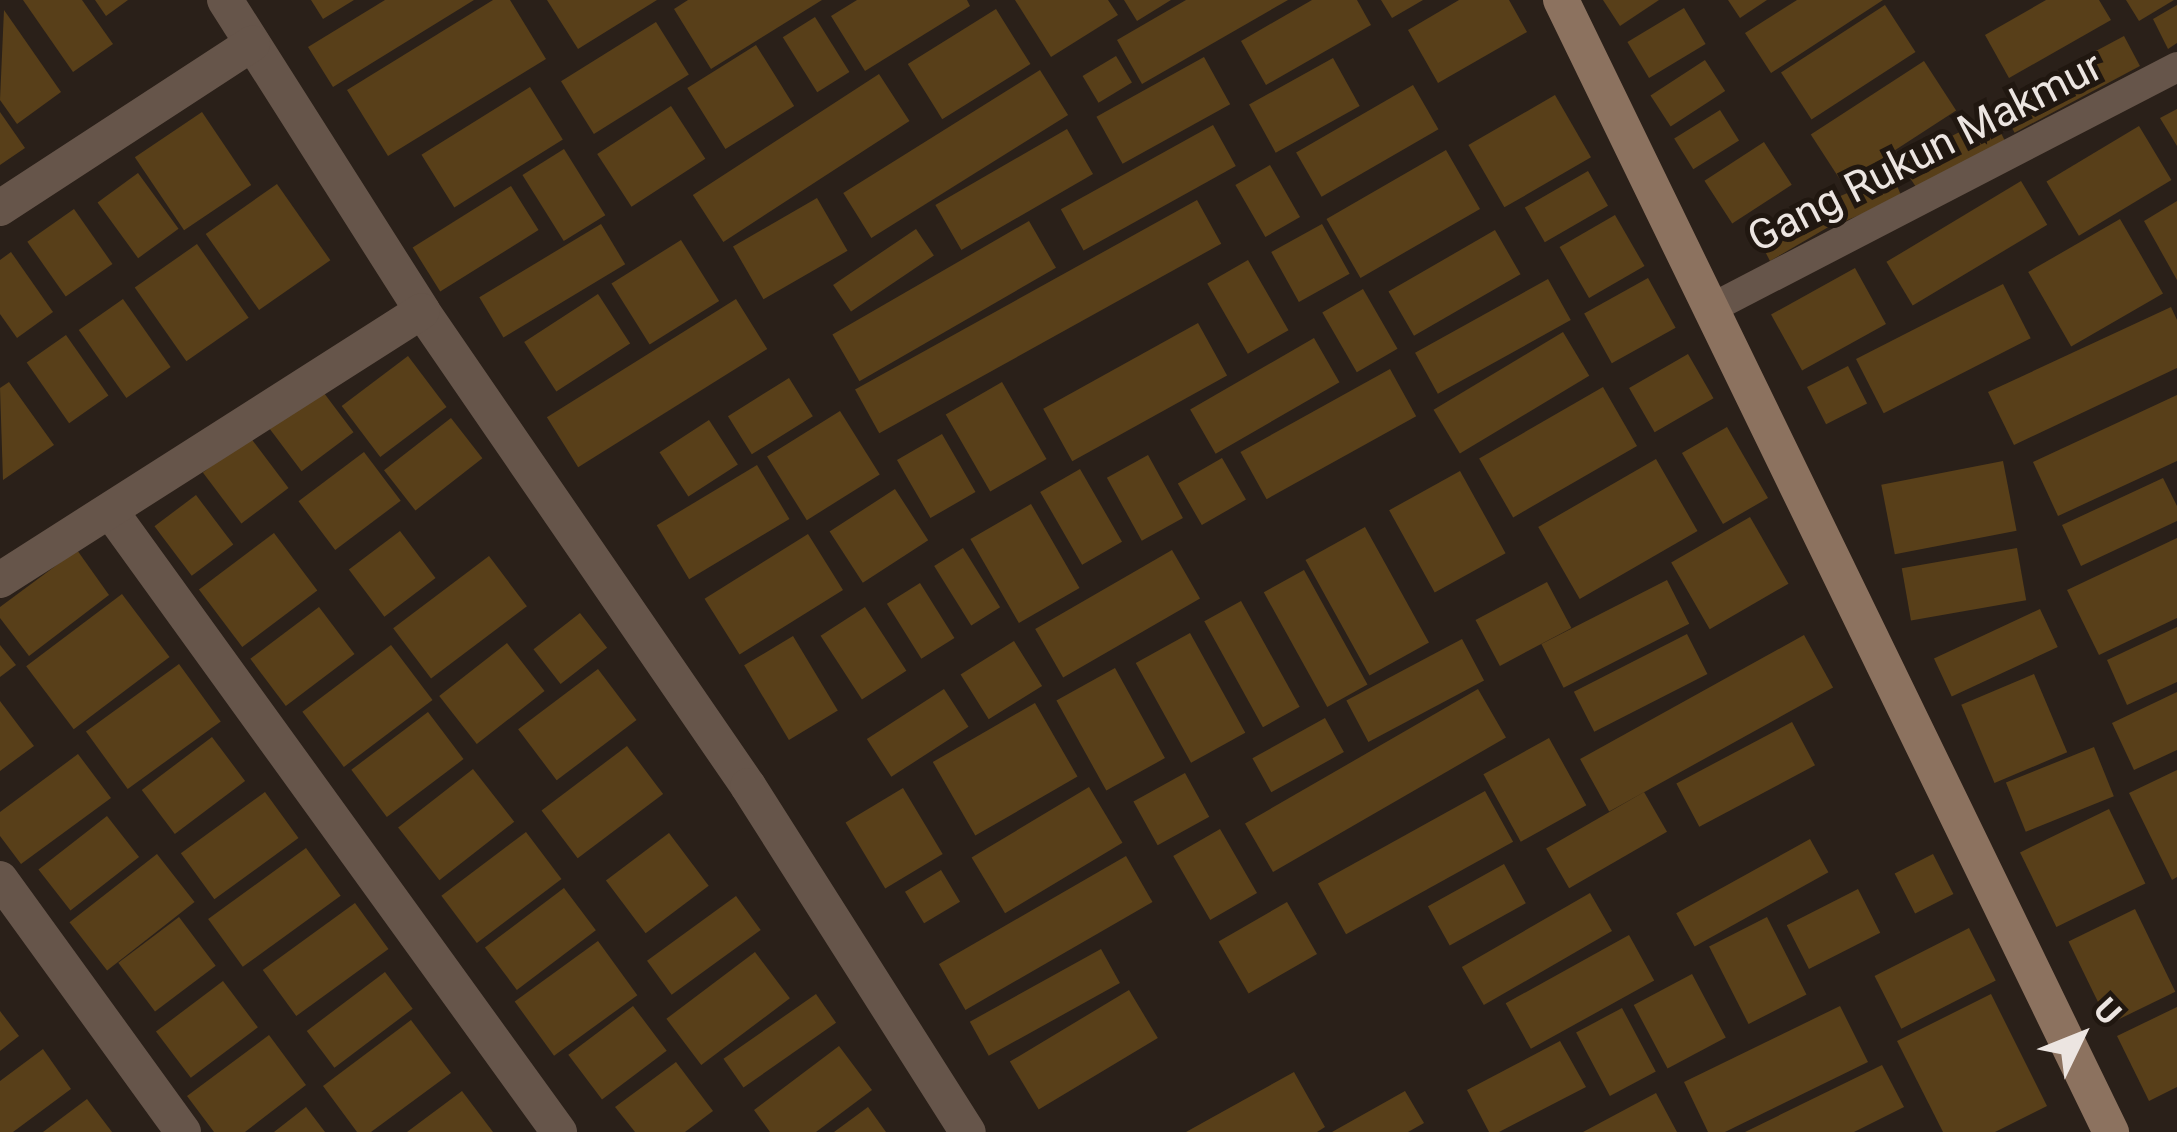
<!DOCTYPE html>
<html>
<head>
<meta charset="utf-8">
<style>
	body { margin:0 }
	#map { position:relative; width:2177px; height:1132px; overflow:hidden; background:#2a2019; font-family:Roboto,sans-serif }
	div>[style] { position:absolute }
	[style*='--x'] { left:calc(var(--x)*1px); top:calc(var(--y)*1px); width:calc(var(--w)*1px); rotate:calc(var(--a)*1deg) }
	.building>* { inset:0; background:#583f19; transform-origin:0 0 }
	.lane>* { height:30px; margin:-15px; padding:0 15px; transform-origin:15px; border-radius:15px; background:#66554a }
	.street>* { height:36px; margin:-18px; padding:0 18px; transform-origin:18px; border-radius:18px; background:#66554a }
	.secondary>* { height:36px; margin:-18px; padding:0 18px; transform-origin:18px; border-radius:18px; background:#8c725f }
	span { translate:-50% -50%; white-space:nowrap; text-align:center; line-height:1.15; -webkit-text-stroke:10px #201710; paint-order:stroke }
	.street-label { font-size:42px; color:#ece5e1 }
	.north { position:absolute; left:2021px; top:976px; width:120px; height:120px; -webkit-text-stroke:9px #201710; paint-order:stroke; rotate:47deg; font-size:33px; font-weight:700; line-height:48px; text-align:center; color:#ece5e1 }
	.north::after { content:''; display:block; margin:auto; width:42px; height:54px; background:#ece5e1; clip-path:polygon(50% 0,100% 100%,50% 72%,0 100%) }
</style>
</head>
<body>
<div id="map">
	<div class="building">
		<div style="clip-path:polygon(23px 0,82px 0,113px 44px,73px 72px)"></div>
		<div style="clip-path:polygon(95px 0,128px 0,106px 16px)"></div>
		<div style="clip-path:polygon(311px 0,354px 0,323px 19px)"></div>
		<div style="clip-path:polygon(385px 0,474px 0,333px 87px,308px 47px)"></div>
		<div style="clip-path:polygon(493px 0,510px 0,546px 59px,388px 156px,347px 90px)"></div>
		<div style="clip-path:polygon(547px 0,657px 0,578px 49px)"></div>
		<div style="clip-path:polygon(688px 0,822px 0,711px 69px,674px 9px)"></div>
		<div style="clip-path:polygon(857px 0,967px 0,970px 6px,865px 71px,831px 16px)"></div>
		<div style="clip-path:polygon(1015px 0,1108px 0,1118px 15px,1051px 57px)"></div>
		<div style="clip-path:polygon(1124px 0,1171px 0,1137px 21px)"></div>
		<div style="clip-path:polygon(1186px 0,1288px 0,1142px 84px,1117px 40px)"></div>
		<div style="clip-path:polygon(1312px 0,1357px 0,1371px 25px,1266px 85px,1241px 41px)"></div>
		<div style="clip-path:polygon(1381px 0,1423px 0,1392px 18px)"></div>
		<div style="clip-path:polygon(1459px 0,1509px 0,1527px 32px,1438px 83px,1408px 30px)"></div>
		<div style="clip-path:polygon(1603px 0,1659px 0,1620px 26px)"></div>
		<div style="clip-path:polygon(1728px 0,1767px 0,1740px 18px)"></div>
		<div style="clip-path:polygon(1797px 0,1883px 0,1771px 73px,1745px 33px)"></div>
		<div style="clip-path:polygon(2046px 0,2099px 0,2111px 20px,2009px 78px,1985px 35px)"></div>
		<div style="clip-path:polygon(2126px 0,2174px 0,2139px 21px)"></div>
		<div style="left:1885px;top:5px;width:56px;height:124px;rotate:57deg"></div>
		<div style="clip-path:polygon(2177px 5px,2177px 43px,2168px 49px,2153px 19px)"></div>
		<div style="left:1684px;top:8px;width:42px;height:66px;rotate:59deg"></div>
		<div style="left:996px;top:9px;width:65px;height:104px;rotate:58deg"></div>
		<div style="clip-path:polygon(4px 10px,61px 92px,17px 124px,0 100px)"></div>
		<div style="left:815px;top:17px;width:65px;height:38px;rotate:58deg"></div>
		<div style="left:656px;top:22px;width:62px;height:112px;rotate:58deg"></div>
		<div style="left:2124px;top:36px;width:34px;height:142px;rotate:62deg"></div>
		<div style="left:756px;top:45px;width:72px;height:81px;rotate:58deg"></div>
		<div style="left:1116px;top:56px;width:31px;height:39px;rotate:59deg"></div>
		<div style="left:1204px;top:57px;width:54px;height:123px;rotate:61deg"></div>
		<div style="left:1333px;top:58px;width:55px;height:96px;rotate:61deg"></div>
		<div style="left:1705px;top:60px;width:37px;height:65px;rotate:57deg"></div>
		<div style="left:1924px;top:61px;width:59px;height:135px;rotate:57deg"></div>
		<div style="left:1040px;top:70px;width:53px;height:232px;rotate:58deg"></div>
		<div style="left:879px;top:74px;width:56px;height:222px;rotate:57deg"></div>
		<div style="left:1413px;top:85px;width:51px;height:135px;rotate:60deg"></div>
		<div style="left:530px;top:87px;width:62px;height:128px;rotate:58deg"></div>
		<div style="left:1555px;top:95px;width:72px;height:100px;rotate:60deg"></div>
		<div style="left:671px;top:106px;width:63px;height:88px;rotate:57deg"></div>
		<div style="clip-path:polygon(2177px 109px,2177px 146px,2160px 118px)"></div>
		<div style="left:1720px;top:110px;width:36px;height:54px;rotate:58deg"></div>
		<div style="clip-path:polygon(0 112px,25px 148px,0 165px)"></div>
		<div style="left:202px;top:112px;width:88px;height:81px;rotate:56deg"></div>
		<div style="clip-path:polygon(1992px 115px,2006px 143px,1920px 193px,1900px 163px)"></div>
		<div style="left:1213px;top:125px;width:47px;height:174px;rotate:61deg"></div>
		<div style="left:2139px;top:126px;width:63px;height:108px;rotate:59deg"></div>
		<div style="left:1067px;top:129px;width:52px;height:152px;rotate:60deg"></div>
		<div style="left:1764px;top:142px;width:51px;height:71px;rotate:57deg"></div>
		<div style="left:564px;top:149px;width:78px;height:49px;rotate:58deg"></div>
		<div style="left:1446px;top:150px;width:68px;height:138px;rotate:60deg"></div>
		<div style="left:1270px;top:165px;width:60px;height:40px;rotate:60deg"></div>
		<div style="left:1588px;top:171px;width:40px;height:73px;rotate:60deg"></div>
		<div style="left:138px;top:173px;width:69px;height:50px;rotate:54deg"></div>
		<div style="left:1892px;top:174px;width:25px;height:65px;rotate:67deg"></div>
		<div style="left:2021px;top:181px;width:51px;height:157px;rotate:59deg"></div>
		<div style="left:277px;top:184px;width:93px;height:87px;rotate:55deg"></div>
		<div style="left:511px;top:186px;width:52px;height:116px;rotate:58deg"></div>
		<div style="left:817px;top:198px;width:61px;height:97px;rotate:60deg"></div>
		<div style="left:1197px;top:200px;width:50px;height:391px;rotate:61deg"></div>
		<div style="clip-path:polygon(2177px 201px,2177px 280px,2144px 221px)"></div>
		<div style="clip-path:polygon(1826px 203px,1837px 222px,1770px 261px,1758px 238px)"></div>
		<div style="left:74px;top:209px;width:67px;height:57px;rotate:55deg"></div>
		<div style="left:1615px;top:215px;width:59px;height:64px;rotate:60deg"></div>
		<div style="left:2120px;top:219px;width:86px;height:106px;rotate:60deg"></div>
		<div style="left:1029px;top:221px;width:54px;height:227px;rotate:60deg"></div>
		<div style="left:601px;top:224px;width:47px;height:142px;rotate:59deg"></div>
		<div style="left:1322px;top:224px;width:57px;height:58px;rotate:61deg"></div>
		<div style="left:916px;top:229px;width:32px;height:100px;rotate:56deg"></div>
		<div style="left:1495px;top:230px;width:51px;height:123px;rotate:60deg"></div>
		<div style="left:681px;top:240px;width:72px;height:82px;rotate:58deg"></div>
		<div style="left:197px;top:244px;width:90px;height:76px;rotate:55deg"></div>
		<div style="clip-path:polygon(11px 252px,53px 312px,17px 338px,0 314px,0 260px)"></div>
		<div style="left:1248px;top:260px;width:81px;height:47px;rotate:60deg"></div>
		<div style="left:1855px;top:268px;width:64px;height:96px;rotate:61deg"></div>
		<div style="left:1648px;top:278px;width:57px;height:73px;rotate:61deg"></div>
		<div style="left:1548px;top:279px;width:47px;height:152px;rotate:61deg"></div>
		<div style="left:2003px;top:284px;width:61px;height:165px;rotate:63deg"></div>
		<div style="left:1363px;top:289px;width:69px;height:47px;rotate:60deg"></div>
		<div style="left:598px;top:294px;width:59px;height:88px;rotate:57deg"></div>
		<div style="left:123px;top:299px;width:83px;height:54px;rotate:55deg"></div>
		<div style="left:736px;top:299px;width:59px;height:223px;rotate:58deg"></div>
		<div style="clip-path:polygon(2171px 307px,2177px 320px,2177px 368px,2014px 445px,1988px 392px)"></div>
		<div style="left:1198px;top:323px;width:60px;height:177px;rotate:61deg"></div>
		<div style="left:1563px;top:332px;width:51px;height:151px;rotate:59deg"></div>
		<div style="left:66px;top:335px;width:74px;height:48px;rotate:55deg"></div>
		<div style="left:1314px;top:338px;width:51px;height:143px;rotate:60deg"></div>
		<div style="left:1688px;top:354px;width:51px;height:68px;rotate:60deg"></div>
		<div style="left:408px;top:356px;width:64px;height:83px;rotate:53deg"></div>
		<div style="left:1848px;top:366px;width:42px;height:46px;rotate:63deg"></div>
		<div style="left:1390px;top:369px;width:54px;height:171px;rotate:61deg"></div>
		<div style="left:789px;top:378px;width:45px;height:72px;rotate:58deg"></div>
		<div style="clip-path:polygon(9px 382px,54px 445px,3px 480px,0 388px)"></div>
		<div style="left:1002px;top:382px;width:89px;height:65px;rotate:60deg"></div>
		<div style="left:1603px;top:387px;width:68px;height:143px;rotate:60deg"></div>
		<div style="left:321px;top:389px;width:54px;height:65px;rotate:53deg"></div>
		<div style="clip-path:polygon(2177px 395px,2177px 461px,2058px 516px,2033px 462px)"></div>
		<div style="left:840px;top:411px;width:75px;height:86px;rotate:58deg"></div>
		<div style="left:451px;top:418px;width:51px;height:85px;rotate:52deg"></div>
		<div style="left:709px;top:420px;width:53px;height:59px;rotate:57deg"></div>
		<div style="left:1727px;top:427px;width:82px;height:52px;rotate:60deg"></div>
		<div style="left:942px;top:434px;width:67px;height:52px;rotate:60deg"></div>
		<div style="left:250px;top:437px;width:64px;height:59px;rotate:53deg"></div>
		<div style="left:364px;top:452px;width:61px;height:82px;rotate:53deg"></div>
		<div style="left:1148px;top:455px;width:72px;height:47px;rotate:61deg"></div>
		<div style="left:1222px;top:458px;width:48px;height:51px;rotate:60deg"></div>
		<div style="left:1656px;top:459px;width:83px;height:136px;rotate:60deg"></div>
		<div style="left:2003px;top:461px;width:71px;height:124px;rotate:79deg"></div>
		<div style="left:757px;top:465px;width:63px;height:117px;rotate:59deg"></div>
		<div style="left:1080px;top:469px;width:84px;height:46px;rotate:60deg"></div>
		<div style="left:1460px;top:471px;width:94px;height:81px;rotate:61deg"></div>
		<div style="clip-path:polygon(2163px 478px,2177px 506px,2177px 521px,2081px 566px,2062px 525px)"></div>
		<div style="left:895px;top:489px;width:61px;height:78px;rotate:57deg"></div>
		<div style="left:196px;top:495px;width:62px;height:52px;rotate:53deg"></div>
		<div style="left:1031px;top:504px;width:97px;height:70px;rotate:60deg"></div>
		<div style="left:1750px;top:517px;width:77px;height:91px;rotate:60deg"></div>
		<div style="left:1365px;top:527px;width:132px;height:68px;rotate:61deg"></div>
		<div style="left:400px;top:531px;width:59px;height:64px;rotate:53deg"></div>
		<div style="left:274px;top:533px;width:72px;height:94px;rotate:53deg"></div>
		<div style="left:808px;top:534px;width:66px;height:122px;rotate:58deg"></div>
		<div style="clip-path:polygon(2177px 538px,2177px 618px,2099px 655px,2067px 590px)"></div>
		<div style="left:963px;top:548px;width:70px;height:34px;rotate:58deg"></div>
		<div style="left:2017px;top:548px;width:53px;height:117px;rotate:80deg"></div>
		<div style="clip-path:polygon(77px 550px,109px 595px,29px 656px,0 618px,0 607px)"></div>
		<div style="left:1172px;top:550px;width:56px;height:158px;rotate:60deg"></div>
		<div style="left:489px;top:556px;width:63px;height:120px;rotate:53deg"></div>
		<div style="left:1304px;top:570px;width:131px;height:46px;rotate:61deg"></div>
		<div style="left:1667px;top:580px;width:49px;height:141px;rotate:63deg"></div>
		<div style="left:1547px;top:582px;width:52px;height:81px;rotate:62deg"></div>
		<div style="left:920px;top:583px;width:65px;height:39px;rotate:58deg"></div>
		<div style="left:122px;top:594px;width:79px;height:120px;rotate:53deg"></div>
		<div style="left:1241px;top:601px;width:121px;height:42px;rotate:61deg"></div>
		<div style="left:319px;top:607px;width:59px;height:86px;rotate:53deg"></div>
		<div style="left:865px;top:607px;width:76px;height:53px;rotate:57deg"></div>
		<div style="left:2040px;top:609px;width:42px;height:117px;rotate:65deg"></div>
		<div style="left:580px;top:613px;width:44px;height:59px;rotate:52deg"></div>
		<div style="clip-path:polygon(2177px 627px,2177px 682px,2127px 705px,2107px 660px)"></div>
		<div style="left:1190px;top:633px;width:114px;height:62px;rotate:61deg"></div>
		<div style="left:1687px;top:634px;width:45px;height:127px;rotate:63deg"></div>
		<div style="left:1804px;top:635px;width:60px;height:256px;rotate:61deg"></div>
		<div style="left:793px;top:636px;width:87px;height:57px;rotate:59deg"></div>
		<div style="left:1462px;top:639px;width:47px;height:131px;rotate:62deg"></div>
		<div style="left:1014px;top:641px;width:53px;height:63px;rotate:58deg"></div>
		<div style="left:507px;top:643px;width:61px;height:86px;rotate:52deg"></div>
		<div style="clip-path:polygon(0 645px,16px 665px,0 677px)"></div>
		<div style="left:391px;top:645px;width:69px;height:111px;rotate:53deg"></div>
		<div style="left:179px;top:664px;width:71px;height:115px;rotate:54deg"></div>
		<div style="left:1115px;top:668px;width:103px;height:67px;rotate:61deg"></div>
		<div style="left:598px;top:669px;width:64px;height:100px;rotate:53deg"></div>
		<div style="left:2034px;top:674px;width:85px;height:79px;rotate:67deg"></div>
		<div style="left:944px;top:689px;width:45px;height:92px;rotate:57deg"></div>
		<div style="left:1478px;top:689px;width:56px;height:269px;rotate:60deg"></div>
		<div style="clip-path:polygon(2177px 692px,2177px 750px,2134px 770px,2112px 723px)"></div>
		<div style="clip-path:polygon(0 701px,34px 746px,0 771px)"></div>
		<div style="left:1035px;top:703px;width:85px;height:118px;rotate:60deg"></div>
		<div style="left:428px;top:712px;width:59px;height:96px;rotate:53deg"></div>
		<div style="left:1325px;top:718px;width:39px;height:83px;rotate:61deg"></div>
		<div style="left:1792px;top:722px;width:49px;height:131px;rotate:62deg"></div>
		<div style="left:212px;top:737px;width:55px;height:88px;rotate:53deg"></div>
		<div style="left:1549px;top:738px;width:77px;height:75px;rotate:61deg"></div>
		<div style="left:627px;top:746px;width:60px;height:107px;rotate:53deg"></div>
		<div style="left:2094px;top:747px;width:53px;height:95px;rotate:68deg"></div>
		<div style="clip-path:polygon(78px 754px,111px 798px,21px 864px,0 836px,0 812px)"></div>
		<div style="left:473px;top:769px;width:67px;height:95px;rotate:52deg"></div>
		<div style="clip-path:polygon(2177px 770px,2177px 877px,2172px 880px,2129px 793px)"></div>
		<div style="left:1185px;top:773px;width:50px;height:59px;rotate:61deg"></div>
		<div style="left:1089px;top:787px;width:65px;height:137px;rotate:59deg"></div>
		<div style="left:903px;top:788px;width:77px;height:67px;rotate:59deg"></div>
		<div style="left:1485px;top:791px;width:58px;height:191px;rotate:61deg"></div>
		<div style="left:265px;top:792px;width:57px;height:104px;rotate:54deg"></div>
		<div style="left:1644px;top:792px;width:46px;height:113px;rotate:60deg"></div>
		<div style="left:2109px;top:809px;width:83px;height:99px;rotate:64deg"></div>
		<div style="left:107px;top:816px;width:52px;height:87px;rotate:52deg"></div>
		<div style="left:1220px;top:829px;width:74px;height:54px;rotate:60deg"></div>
		<div style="left:526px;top:832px;width:59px;height:106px;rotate:53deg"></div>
		<div style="left:669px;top:833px;width:66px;height:79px;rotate:53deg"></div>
		<div style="left:1810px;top:839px;width:38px;height:153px;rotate:61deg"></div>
		<div style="left:306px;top:848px;width:59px;height:121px;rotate:54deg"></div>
		<div style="left:157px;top:854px;width:61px;height:111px;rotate:52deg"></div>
		<div style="left:1933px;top:854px;width:45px;height:43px;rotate:63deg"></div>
		<div style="left:1126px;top:856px;width:53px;height:216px;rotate:60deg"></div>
		<div style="left:1504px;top:864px;width:45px;height:87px;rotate:61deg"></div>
		<div style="left:941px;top:870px;width:37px;height:42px;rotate:59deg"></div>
		<div style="left:564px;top:888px;width:53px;height:99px;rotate:53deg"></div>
		<div style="left:1858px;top:889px;width:49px;height:80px;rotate:63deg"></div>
		<div style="left:1590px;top:893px;width:44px;height:148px;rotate:60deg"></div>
		<div style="left:736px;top:896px;width:42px;height:110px;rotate:54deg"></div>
		<div style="left:1287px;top:902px;width:60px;height:79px;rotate:60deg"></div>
		<div style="left:355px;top:903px;width:57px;height:114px;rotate:54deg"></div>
		<div style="left:2135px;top:909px;width:92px;height:74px;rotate:64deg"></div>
		<div style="left:179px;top:917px;width:61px;height:76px;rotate:53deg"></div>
		<div style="left:1767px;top:917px;width:87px;height:65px;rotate:63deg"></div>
		<div style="left:1969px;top:928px;width:59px;height:106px;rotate:63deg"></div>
		<div style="left:1629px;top:935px;width:52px;height:141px;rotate:61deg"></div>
		<div style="left:598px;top:941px;width:67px;height:103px;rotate:54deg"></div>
		<div style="left:1101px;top:949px;width:39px;height:150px;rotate:61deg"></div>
		<div style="left:755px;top:952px;width:58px;height:111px;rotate:53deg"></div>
		<div style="left:385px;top:972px;width:46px;height:98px;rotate:53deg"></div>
		<div style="left:1692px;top:974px;width:72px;height:66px;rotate:62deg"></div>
		<div style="left:223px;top:981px;width:58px;height:84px;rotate:53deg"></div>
		<div style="left:1129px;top:990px;width:56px;height:139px;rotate:59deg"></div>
		<div style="left:816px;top:994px;width:35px;height:113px;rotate:55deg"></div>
		<div style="clip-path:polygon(1991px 994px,2047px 1106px,1995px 1132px,1943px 1132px,1897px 1041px)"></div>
		<div style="left:633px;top:1006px;width:56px;height:81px;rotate:53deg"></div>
		<div style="clip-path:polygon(1840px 1006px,1868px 1062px,1725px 1132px,1708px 1132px,1684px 1082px)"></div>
		<div style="clip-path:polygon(2177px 1007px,2177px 1087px,2149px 1101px,2117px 1036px)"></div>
		<div style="left:1622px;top:1008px;width:72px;height:52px;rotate:62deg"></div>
		<div style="clip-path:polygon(0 1011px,19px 1036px,0 1051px)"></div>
		<div style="clip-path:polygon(411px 1020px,451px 1073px,371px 1132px,357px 1132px,323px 1086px)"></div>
		<div style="clip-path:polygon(269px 1035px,306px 1085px,245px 1132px,214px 1132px,187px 1096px)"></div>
		<div style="clip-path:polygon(1560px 1041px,1586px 1087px,1499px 1132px,1489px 1132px,1467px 1090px)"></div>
		<div style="clip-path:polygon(839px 1046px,872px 1090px,816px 1132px,770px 1132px,754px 1110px)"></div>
		<div style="clip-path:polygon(43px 1049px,71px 1089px,13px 1132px,0 1132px,0 1081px)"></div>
		<div style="clip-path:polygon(676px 1062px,713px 1111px,685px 1132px,635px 1132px,615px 1107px)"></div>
		<div style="clip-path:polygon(1882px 1065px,1904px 1107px,1854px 1132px,1745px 1132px)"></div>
		<div style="clip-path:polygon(1294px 1072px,1325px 1127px,1317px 1132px,1186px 1132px)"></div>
		<div style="clip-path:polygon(462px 1091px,493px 1132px,407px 1132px)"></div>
		<div style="clip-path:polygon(1405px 1091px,1424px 1123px,1408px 1132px,1332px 1132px)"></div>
		<div style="clip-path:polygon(1656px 1093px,1677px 1132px,1583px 1132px)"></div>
		<div style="clip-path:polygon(87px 1099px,112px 1132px,43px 1132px)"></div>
		<div style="clip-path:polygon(306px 1107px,325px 1132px,274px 1132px)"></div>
		<div style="clip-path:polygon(868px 1107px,886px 1132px,834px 1132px)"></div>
	</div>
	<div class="lane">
		<div style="--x:1710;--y:309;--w:526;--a:-27.39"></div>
	</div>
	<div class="street">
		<div style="--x:225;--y:0;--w:368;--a:57.6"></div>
		<div style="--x:422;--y:311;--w:576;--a:55.54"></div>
		<div style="--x:748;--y:786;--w:410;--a:57.6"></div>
		<div style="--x:0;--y:208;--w:301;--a:-33.1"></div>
		<div style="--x:111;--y:512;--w:765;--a:54.15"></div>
		<div style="--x:0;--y:580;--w:500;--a:-32.52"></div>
		<div style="--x:0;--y:879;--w:312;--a:54.1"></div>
	</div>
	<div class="secondary">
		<div style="--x:1561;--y:0;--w:1259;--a:64.09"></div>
	</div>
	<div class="street-label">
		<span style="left:1925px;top:152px;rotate:-27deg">Gang Rukun Makmur</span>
	</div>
	<div class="north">U</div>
</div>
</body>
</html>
